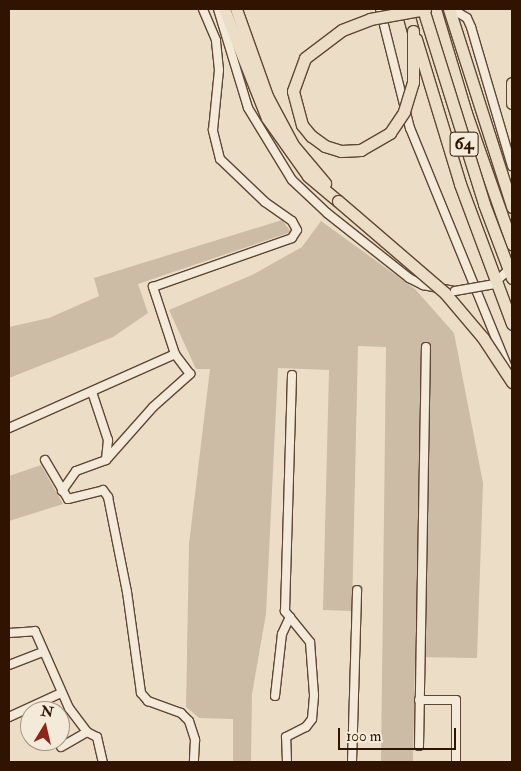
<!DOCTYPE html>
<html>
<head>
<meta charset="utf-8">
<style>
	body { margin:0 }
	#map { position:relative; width:521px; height:771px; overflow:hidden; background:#ecdec6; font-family:"IM FELL Double Pica",serif }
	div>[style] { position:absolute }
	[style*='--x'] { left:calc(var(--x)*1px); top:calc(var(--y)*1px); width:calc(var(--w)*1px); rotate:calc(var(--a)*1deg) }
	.green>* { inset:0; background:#ccbba5 }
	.roads { filter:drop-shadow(1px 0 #5f4632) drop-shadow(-1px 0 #5f4632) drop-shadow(0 1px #5f4632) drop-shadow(0 -1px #5f4632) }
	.minor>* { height:8px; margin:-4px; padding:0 4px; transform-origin:4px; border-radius:4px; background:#f3eada }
	.highway>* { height:11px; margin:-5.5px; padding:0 5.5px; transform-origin:5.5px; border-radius:5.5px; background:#ecdec6 }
	.bridges { filter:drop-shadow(1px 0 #5f4632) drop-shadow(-1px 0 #5f4632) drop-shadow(0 1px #5f4632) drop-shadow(0 -1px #5f4632) }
	.minor-bridge>* { height:8px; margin:-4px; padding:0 4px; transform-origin:4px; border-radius:4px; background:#f3eada }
	.highway-bridge>* { height:11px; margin:-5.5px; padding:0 5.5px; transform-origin:5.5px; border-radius:5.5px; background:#ecdec6 }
	span { translate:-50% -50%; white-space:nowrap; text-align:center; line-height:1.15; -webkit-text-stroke:4px #f3eada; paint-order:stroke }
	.shield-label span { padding:1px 4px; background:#f3eada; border:1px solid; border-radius:4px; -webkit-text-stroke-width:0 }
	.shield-label { font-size:18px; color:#301301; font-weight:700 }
	.frame { position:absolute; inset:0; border:10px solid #301301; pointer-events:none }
	.north { position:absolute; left:20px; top:701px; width:50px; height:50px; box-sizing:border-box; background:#f3eada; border:1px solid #a59483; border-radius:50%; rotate:9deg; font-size:14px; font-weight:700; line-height:20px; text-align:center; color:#301301 }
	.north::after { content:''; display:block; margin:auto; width:18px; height:22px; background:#8f2418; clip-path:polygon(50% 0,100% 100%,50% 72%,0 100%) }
	.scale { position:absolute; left:338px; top:728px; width:118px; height:22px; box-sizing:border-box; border:2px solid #301301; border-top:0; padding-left:6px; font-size:15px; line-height:18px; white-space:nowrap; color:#301301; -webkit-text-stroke:4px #f3eada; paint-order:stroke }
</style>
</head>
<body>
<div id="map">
	<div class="green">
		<div style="clip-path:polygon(282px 220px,291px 232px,138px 284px,148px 313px,113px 337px,9px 378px,9px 327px,49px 318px,99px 296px,94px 278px)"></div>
		<div style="clip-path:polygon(321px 221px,415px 289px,454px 333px,483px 483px,477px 658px,415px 657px,413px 762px,372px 762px,381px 762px,386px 347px,358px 346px,352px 611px,323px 610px,329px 370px,278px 368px,266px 614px,252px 694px,251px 762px,233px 762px,233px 719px,199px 718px,186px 707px,189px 544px,210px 369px,196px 369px,169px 310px,252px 275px,302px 247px)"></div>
		<div style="clip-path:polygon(41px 465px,63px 504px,9px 521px,9px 476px)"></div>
	</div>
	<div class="roads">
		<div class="minor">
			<div style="--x:218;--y:9;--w:103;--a:73.1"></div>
			<div style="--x:248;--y:108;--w:84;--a:58.6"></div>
			<div style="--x:292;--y:180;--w:48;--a:43.3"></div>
			<div style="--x:327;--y:213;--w:105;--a:38.4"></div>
			<div style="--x:409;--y:278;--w:16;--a:27"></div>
			<div style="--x:423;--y:285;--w:33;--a:11"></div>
			<div style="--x:380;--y:9;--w:123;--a:75.9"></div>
			<div style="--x:410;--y:128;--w:265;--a:67.8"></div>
			<div style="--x:452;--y:9;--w:17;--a:31"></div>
			<div style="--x:467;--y:18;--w:10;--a:66"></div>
			<div style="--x:471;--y:27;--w:145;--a:73.6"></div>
			<div style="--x:92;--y:392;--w:51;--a:71.6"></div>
			<div style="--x:108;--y:440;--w:19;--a:96"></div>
			<div style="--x:9;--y:428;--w:182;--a:-24"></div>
			<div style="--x:175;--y:354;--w:71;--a:-108.2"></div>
			<div style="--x:153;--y:287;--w:147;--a:-19.4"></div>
			<div style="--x:292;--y:238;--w:9;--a:-58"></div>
			<div style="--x:297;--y:230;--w:10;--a:-119"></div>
			<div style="--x:292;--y:221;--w:33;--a:-145"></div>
			<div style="--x:265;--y:202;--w:62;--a:-136.3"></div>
			<div style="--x:220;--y:159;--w:30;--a:-104"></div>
			<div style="--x:213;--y:130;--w:60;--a:-84.3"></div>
			<div style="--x:219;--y:70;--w:30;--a:-96"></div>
			<div style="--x:216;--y:40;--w:34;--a:-113"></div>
			<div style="--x:45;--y:460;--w:45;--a:59.5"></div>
			<div style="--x:68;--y:499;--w:36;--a:-14"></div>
			<div style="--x:103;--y:490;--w:9;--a:54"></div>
			<div style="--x:108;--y:497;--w:97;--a:78.7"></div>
			<div style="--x:127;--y:592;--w:102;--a:82.1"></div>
			<div style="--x:141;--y:693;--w:11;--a:49"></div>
			<div style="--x:148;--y:701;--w:35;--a:20"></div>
			<div style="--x:181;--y:713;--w:11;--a:45"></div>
			<div style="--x:189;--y:721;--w:20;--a:72"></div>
			<div style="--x:195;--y:740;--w:22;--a:93"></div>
			<div style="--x:62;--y:491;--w:24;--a:-55"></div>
			<div style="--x:76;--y:471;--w:32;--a:-20"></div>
			<div style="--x:106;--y:460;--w:71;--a:-48.4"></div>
			<div style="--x:153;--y:407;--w:50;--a:-41.7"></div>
			<div style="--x:190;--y:374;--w:25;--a:-127"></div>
			<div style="--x:9;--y:633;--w:26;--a:-4"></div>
			<div style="--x:35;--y:631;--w:84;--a:66.2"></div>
			<div style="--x:69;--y:708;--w:30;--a:53"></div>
			<div style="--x:87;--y:732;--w:11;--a:27"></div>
			<div style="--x:97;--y:737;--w:26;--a:77"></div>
			<div style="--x:9;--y:665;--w:36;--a:-21"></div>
			<div style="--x:275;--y:696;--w:62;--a:-83.6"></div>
			<div style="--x:282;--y:634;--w:19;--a:-65"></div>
			<div style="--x:419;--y:700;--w:37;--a:0"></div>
			<div style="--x:456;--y:700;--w:62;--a:90"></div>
			<div style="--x:9;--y:717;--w:57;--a:-24.8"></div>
			<div style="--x:419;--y:746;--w:399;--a:-89"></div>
			<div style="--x:61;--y:747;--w:30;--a:-30"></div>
			<div style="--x:287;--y:762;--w:25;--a:-92"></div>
			<div style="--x:286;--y:737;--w:22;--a:-27"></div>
			<div style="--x:306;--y:727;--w:10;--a:-53"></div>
			<div style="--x:312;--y:719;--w:24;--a:-85"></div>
			<div style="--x:314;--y:695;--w:53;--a:-94.3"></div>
			<div style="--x:310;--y:642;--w:40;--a:-129"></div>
			<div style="--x:285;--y:611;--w:236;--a:-88.3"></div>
			<div style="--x:352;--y:762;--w:172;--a:-88.3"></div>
		</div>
		<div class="highway">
			<div style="--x:224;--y:9;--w:117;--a:68.5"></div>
			<div style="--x:267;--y:118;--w:71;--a:54.7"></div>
			<div style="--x:308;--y:176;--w:39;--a:40"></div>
			<div style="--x:236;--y:9;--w:92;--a:70.4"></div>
			<div style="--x:267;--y:96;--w:55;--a:62"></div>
			<div style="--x:293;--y:145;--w:50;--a:49.9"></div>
			<div style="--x:407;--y:9;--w:23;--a:75"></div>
			<div style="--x:435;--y:9;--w:109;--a:73.4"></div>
			<div style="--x:466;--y:113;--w:139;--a:70.7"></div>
			<div style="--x:449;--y:9;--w:208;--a:72.3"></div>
			<div style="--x:512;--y:83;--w:20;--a:90"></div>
		</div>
	</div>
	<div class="bridges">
		<div class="minor-bridge">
			<div style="--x:455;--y:291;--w:39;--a:-10"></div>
			<div style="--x:493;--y:284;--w:24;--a:-42"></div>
		</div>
		<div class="highway-bridge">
			<div style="--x:423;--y:9;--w:204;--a:72.6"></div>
			<div style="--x:484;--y:204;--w:79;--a:69.3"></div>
			<div style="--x:413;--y:31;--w:51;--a:90"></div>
			<div style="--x:413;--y:82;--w:31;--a:107"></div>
			<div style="--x:404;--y:112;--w:25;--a:124"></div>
			<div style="--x:390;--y:133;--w:34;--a:150"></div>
			<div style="--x:361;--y:150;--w:20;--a:177"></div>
			<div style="--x:341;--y:151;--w:17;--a:-163"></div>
			<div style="--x:325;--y:146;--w:17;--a:-144"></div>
			<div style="--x:311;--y:136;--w:14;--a:-129"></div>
			<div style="--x:302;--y:125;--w:35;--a:-105"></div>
			<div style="--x:293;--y:91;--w:35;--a:-70"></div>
			<div style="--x:305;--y:58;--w:46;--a:-37.1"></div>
			<div style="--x:342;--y:30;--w:30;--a:-21"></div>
			<div style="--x:370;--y:19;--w:56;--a:-10.3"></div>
			<div style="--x:416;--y:39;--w:152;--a:73.1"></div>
			<div style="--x:460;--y:184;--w:149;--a:69.6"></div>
			<div style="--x:338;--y:201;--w:141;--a:40.7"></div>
			<div style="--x:445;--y:293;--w:59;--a:49.8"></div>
			<div style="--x:483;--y:338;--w:53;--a:56.6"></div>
		</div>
	</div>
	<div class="shield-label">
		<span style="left:464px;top:144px">64</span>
	</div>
	<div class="frame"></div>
	<div class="north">N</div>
	<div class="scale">100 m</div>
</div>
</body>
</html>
